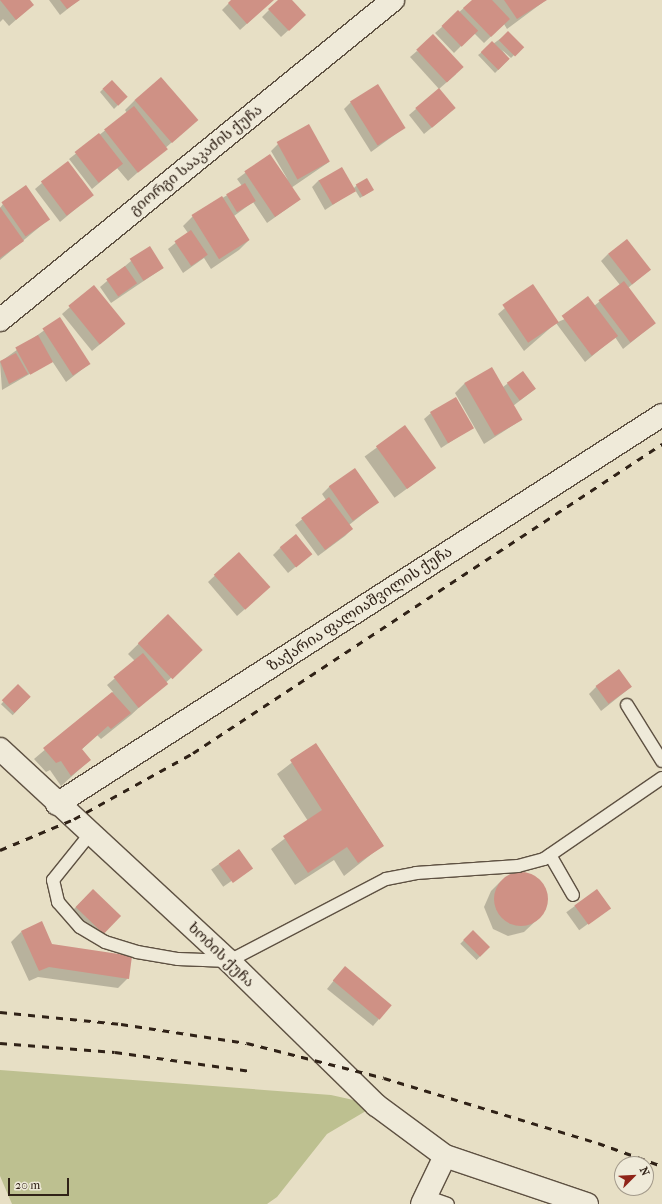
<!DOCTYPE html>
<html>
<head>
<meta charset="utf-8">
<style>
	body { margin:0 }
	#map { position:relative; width:662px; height:1204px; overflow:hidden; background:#e7dfc5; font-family:"IM FELL French Canon","Noto Serif Georgian",serif }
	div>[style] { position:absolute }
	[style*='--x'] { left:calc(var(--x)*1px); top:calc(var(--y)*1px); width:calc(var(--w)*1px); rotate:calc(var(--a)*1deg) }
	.green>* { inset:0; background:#bdc090 }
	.shadow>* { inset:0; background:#0003; transform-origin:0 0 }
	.building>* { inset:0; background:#cf9185; transform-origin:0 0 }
	.round { border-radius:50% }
	.roads { filter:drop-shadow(1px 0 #5e5142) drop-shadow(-1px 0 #5e5142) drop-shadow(0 1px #5e5142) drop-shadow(0 -1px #5e5142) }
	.lane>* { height:12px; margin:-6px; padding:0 6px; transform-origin:6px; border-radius:6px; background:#efead9 }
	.street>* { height:22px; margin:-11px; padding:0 11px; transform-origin:11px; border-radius:11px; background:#efead9 }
	.secondary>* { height:22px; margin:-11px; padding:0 11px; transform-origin:11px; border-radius:11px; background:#efead9 }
	.rail>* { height:3px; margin-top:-1.5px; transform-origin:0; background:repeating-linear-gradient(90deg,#302217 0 7px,transparent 0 14px) }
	span { translate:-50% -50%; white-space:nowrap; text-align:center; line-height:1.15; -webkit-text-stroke:3px #efead9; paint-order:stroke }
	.street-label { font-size:15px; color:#302217 }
	.north { position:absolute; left:614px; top:1156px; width:40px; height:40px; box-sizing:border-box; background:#efead9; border:1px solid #a39a8b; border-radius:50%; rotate:66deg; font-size:11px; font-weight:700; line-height:16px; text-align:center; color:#302217 }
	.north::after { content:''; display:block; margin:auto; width:14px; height:18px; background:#8f2418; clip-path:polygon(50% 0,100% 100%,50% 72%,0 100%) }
	.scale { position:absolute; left:8px; top:1178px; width:61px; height:18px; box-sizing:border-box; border:2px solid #302217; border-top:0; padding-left:5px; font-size:12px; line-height:14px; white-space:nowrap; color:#302217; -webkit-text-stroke:3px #efead9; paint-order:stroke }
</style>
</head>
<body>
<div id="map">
	<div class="green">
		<div style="clip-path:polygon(0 1070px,331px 1095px,376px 1105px,327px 1134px,277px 1197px,267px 1204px,12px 1204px,0 1176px)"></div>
	</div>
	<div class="shadow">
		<div style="clip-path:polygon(0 0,29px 0,26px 11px,9px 26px,3px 19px,0 22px)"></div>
		<div style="clip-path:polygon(49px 0,79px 0,60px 15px)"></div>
		<div style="clip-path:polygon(232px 0,273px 0,240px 30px,222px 10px)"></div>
		<div style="clip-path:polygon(279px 0,290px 0,305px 15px,281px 37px,262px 17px)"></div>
		<div style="clip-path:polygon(473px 0,546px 0,507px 29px,504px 24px,484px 43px,474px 33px,454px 53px,435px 33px)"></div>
		<div style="clip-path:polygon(508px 33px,522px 47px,511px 58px,502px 50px,509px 59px,495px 73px,478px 55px)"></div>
		<div style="clip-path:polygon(417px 51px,456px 74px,439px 89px,410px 57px)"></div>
		<div style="clip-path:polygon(103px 89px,123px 100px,114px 109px,100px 92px)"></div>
		<div style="clip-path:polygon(135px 100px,197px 120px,128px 181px,117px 168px,92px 189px,69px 159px,127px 113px,125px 110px)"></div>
		<div style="clip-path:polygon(351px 102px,404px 128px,371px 152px,344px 109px)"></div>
		<div style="clip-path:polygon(416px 109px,447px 115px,424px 134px,409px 115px)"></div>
		<div style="clip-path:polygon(278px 144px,329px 162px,291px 188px,299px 200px,267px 223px,253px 202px,234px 216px,249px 240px,239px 250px,211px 269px,204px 258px,183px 273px,168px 249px,188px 233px,183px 226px,193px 216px,242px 186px,237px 179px,269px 155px,288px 180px,271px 151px)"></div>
		<div style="clip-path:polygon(319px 180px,353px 189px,357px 185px,373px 190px,360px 198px,355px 190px,325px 210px,312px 187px)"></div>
		<div style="clip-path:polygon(42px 183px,92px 195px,60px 222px,35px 189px)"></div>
		<div style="clip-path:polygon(3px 204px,49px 219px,0 260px,0 208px)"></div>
		<div style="clip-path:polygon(608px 254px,649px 270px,628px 288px,655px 323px,623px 349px,615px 337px,585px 362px,556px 323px,524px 351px,498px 314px,505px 308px,558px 322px,594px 306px,620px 285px,601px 261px)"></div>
		<div style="clip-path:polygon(131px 261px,163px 268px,111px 303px,100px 287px)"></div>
		<div style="clip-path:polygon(94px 286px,117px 330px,92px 351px,62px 314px)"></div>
		<div style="clip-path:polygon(60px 319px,89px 364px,66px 382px,52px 361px,2px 390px,0 362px)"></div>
		<div style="clip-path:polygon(523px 372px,535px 389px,513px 406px,521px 420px,484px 444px,455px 393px,465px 383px,503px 387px)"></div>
		<div style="clip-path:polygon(431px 413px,472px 428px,441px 448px,424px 419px)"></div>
		<div style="left:405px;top:427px;width:51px;height:50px;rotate:54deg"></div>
		<div style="clip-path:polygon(355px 469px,378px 502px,349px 525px,352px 529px,345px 536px,318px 556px,295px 525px,326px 500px,322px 494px,329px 487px)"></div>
		<div style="clip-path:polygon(280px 548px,311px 554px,288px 573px,273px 555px)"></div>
		<div style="clip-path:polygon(239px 553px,262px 594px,237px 616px,208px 582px)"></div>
		<div style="clip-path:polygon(168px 615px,201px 650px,131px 715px,101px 739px,97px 735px,81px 750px,90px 760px,61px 786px,50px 770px,46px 772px,34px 759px,113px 692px,107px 685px,135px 661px,128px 654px)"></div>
		<div style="left:18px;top:686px;width:16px;height:25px;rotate:43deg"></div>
		<div style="clip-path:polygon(596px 687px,631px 687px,601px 711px,589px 694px)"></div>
		<div style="clip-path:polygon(316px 744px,383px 845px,344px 876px,334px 860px,295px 885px,271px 849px,308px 821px,277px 774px)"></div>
		<div style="left:239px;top:850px;width:21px;height:34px;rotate:55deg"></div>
		<div style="clip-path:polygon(524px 872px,539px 879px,547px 893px,541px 916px,524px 932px,508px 936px,493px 929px,484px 907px,491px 891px,501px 881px)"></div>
		<div style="left:93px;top:890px;width:37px;height:29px;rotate:45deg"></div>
		<div style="left:597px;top:890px;width:22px;height:38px;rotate:54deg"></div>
		<div style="left:473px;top:931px;width:23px;height:18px;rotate:45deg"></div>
		<div style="clip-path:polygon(21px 932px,51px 945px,128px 978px,118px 988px,38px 977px,29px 981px,11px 942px)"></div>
		<div style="clip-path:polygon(339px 974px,379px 1019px,373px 1026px,327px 989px)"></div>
	</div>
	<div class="building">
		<div style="clip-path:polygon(0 0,30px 0,34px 5px,16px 20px)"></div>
		<div style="clip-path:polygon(60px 0,80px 0,67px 9px)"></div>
		<div style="clip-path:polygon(231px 0,274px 0,247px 24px,228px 3px)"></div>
		<div style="clip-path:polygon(278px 0,292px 0,306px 15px,289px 31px,268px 9px)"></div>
		<div style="clip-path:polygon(472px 0,492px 0,510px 19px,491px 37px,463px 8px)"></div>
		<div style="clip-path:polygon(504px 0,547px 0,517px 19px)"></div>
		<div style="left:458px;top:10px;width:29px;height:23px;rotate:46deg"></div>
		<div style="left:508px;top:31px;width:23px;height:13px;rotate:45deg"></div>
		<div style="left:433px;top:34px;width:45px;height:23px;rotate:47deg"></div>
		<div style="left:492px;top:41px;width:25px;height:16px;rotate:45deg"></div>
		<div style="left:161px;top:77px;width:57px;height:35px;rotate:49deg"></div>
		<div style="left:112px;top:80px;width:23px;height:13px;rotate:47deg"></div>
		<div style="left:378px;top:84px;width:52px;height:33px;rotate:58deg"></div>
		<div style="left:439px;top:88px;width:26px;height:31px;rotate:50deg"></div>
		<div style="left:134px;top:106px;width:55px;height:38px;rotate:52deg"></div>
		<div style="left:309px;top:124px;width:43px;height:37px;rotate:61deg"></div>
		<div style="left:99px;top:133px;width:39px;height:31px;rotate:52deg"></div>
		<div style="left:270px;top:154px;width:55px;height:31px;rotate:56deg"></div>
		<div style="left:68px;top:161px;width:43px;height:34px;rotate:53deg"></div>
		<div style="left:342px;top:167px;width:28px;height:27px;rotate:60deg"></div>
		<div style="left:367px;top:178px;width:14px;height:13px;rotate:60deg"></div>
		<div style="left:245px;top:183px;width:21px;height:22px;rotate:59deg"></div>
		<div style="left:26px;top:185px;width:42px;height:30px;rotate:55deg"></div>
		<div style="left:222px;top:196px;width:52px;height:36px;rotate:58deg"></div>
		<div style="clip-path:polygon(0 207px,24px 241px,0 258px)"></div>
		<div style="left:191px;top:230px;width:30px;height:20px;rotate:56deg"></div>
		<div style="left:627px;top:239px;width:39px;height:24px;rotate:52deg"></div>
		<div style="left:150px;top:246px;width:26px;height:24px;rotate:58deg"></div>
		<div style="left:125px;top:266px;width:21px;height:23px;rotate:55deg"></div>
		<div style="left:624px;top:281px;width:53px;height:32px;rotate:53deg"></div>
		<div style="left:533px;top:284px;width:46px;height:37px;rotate:56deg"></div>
		<div style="left:94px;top:285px;width:50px;height:33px;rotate:51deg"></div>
		<div style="left:588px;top:296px;width:50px;height:33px;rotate:53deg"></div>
		<div style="left:60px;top:317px;width:56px;height:21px;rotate:57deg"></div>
		<div style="left:38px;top:335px;width:31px;height:26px;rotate:61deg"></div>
		<div style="clip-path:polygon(16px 353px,28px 374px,9px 384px,0 361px)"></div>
		<div style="left:492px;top:367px;width:61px;height:32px;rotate:60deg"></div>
		<div style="left:523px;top:371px;width:22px;height:20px;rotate:54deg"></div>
		<div style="left:456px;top:397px;width:36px;height:30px;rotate:60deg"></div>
		<div style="left:405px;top:425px;width:53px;height:36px;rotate:54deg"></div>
		<div style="left:355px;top:468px;width:42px;height:32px;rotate:55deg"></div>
		<div style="left:329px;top:497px;width:40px;height:35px;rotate:53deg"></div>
		<div style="left:296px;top:534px;width:26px;height:21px;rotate:51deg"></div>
		<div style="left:239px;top:552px;width:47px;height:34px;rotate:48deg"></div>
		<div style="left:168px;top:614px;width:50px;height:42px;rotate:46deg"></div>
		<div style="left:143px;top:653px;width:40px;height:38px;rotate:51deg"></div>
		<div style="left:619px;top:669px;width:22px;height:29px;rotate:54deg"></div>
		<div style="left:18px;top:684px;width:18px;height:23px;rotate:45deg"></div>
		<div style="clip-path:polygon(112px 692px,131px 713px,111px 729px,108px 726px,82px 749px,91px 760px,71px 776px,61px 761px,56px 763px,43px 748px)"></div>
		<div style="clip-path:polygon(316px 743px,384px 846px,358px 863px,347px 847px,308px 873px,283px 836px,322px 810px,290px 760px)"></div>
		<div style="left:239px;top:849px;width:24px;height:25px;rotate:54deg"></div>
		<div class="round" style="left:494px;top:872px;width:54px;height:54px"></div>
		<div style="left:93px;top:889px;width:39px;height:25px;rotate:44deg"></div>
		<div style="left:597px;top:889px;width:24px;height:28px;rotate:54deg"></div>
		<div style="clip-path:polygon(42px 921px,52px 944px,132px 956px,129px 979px,49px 967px,39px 971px,21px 931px)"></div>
		<div style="left:473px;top:930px;width:24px;height:14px;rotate:45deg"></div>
		<div style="left:345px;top:966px;width:61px;height:19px;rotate:40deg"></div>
	</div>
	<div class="roads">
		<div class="lane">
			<div style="--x:627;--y:705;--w:66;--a:58"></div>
			<div style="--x:90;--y:834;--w:59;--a:128.8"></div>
			<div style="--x:53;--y:880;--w:23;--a:77"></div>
			<div style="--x:58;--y:902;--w:33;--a:49"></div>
			<div style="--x:80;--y:927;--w:29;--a:31"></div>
			<div style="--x:105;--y:942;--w:34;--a:17"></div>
			<div style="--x:137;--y:952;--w:42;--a:9.7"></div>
			<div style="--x:178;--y:959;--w:51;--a:2.2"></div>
			<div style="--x:229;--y:961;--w:177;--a:-27.6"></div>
			<div style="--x:386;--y:879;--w:31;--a:-11"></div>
			<div style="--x:416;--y:873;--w:102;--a:-3.9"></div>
			<div style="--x:518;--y:866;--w:27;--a:-15"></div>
			<div style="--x:544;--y:859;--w:143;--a:-34.5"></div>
			<div style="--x:550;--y:855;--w:46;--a:60.1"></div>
			<div style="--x:425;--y:1196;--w:24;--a:19"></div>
		</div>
		<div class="street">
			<div style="--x:0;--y:320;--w:507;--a:-39.15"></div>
			<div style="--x:57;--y:804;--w:719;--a:-32.74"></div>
			<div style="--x:422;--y:1204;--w:53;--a:-64.4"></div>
		</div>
		<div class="secondary">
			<div style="--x:0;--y:749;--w:312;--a:42.8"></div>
			<div style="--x:229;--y:961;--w:206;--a:44.4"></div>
			<div style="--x:376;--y:1105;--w:86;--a:36.5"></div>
			<div style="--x:445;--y:1156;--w:150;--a:18.7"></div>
		</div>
	</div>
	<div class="rail">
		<div style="--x:0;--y:850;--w:80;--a:-22.7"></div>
		<div style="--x:74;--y:819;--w:136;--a:-29"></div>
		<div style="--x:193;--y:753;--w:562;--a:-33.38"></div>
		<div style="--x:0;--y:1012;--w:122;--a:5.7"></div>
		<div style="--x:121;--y:1024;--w:127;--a:8.6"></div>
		<div style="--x:247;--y:1043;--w:141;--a:14.3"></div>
		<div style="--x:384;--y:1078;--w:224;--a:16.9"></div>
		<div style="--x:598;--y:1143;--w:68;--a:19.8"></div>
		<div style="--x:0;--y:1043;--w:115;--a:4.5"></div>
		<div style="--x:115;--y:1052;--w:137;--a:8"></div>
	</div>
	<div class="street-label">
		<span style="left:196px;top:160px;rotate:-39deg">გიორგი სააკაძის ქუჩა</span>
		<span style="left:360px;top:609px;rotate:-33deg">ზაქარია ფალიაშვილის ქუჩა</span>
		<span style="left:221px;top:955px;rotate:44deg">ხობის ქუჩა</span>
	</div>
	<div class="north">N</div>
	<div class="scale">20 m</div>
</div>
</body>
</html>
